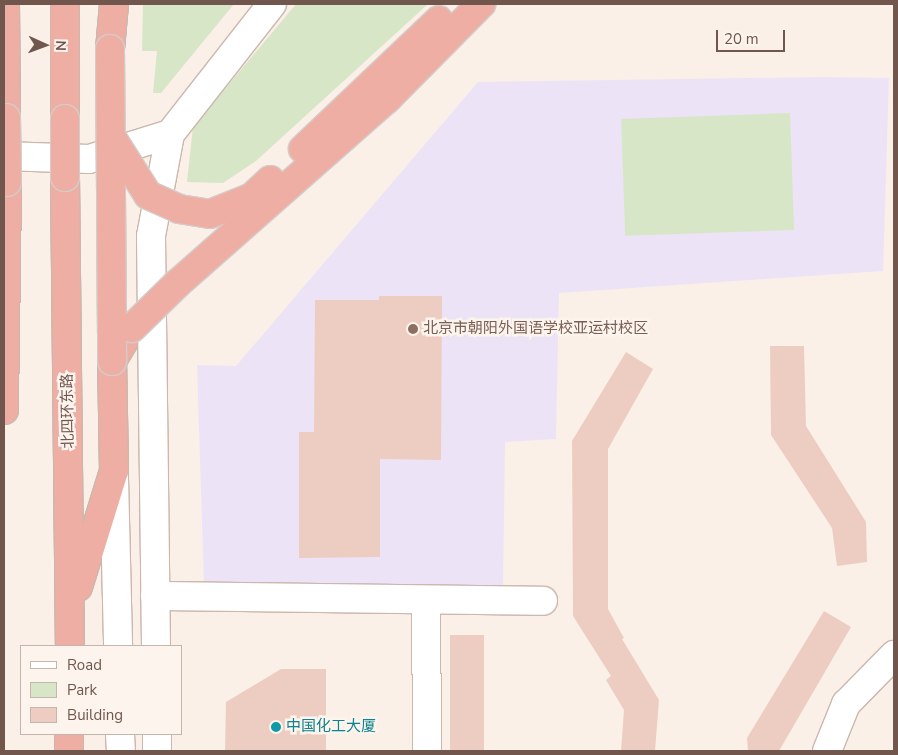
<!DOCTYPE html>
<html>
<head>
<meta charset="utf-8">
<style>
	body { margin:0 }
	#map { position:relative; width:898px; height:755px; overflow:hidden; background:#faf0e7; font-family:"Nunito Sans","Noto Sans SC",sans-serif }
	div>[style] { position:absolute }
	[style*='--x'] { left:calc(var(--x)*1px); top:calc(var(--y)*1px); width:calc(var(--w)*1px); rotate:calc(var(--a)*1deg) }
	.education>* { inset:0; background:#ede3f6 }
	.green>* { inset:0; background:#d7e6c6; transform-origin:0 0 }
	.building>* { inset:0; background:#edcdc1; transform-origin:0 0 }
	.roads { filter:drop-shadow(1px 0 #cbb7ae) drop-shadow(-1px 0 #cbb7ae) drop-shadow(0 1px #cbb7ae) drop-shadow(0 -1px #cbb7ae) }
	.minor>* { height:28px; margin:-14px; padding:0 14px; transform-origin:14px; border-radius:14px; background:#fff }
	.highway>* { height:28px; margin:-14px; padding:0 14px; transform-origin:14px; border-radius:14px; background:#eeaea4 }
	.bridges { filter:drop-shadow(1px 0 #d4ccca) drop-shadow(-1px 0 #d4ccca) drop-shadow(0 1px #d4ccca) drop-shadow(0 -1px #d4ccca) }
	.highway-bridge>* { height:28px; margin:-14px; padding:0 14px; transform-origin:14px; border-radius:14px; background:#eeaea4 }
	.dots>* { width:14px; height:14px; translate:-50% -50%; box-sizing:border-box; border:2px solid #fdf5ed; border-radius:50% }
	span { translate:-50% -50%; white-space:nowrap; text-align:center; line-height:1.15; -webkit-text-stroke:5px #fdf5ed; paint-order:stroke }
	.education-label { font-size:15px; color:#785e54 }
	.left { translate:0 -50%; text-align:left }
	.street-label { font-size:15px; color:#71564e }
	.culture-label { font-size:15px; color:#0d838f }
	.frame { position:absolute; inset:0; border:5px solid #71564e; pointer-events:none }
	.legend { position:absolute; left:20px; top:645px; width:162px; height:90px; box-sizing:border-box; background:#fdf5ed; border:1px solid #c5b5ad; margin:0; padding:6px 9px; list-style:none; font-size:15px; color:#71564e }
	.legend li { display:flex; align-items:center; gap:10px; height:25px }
	.legend b { width:25px; border:1px solid #c5b5ad }
	.north { position:absolute; left:20px; top:20px; width:50px; height:50px; -webkit-text-stroke:4px #fdf5ed; paint-order:stroke; rotate:92deg; font-size:14px; font-weight:700; line-height:20px; text-align:center; color:#71564e }
	.north::after { content:''; display:block; margin:auto; width:18px; height:22px; background:#71564e; clip-path:polygon(50% 0,100% 100%,50% 72%,0 100%) }
	.scale { position:absolute; left:716px; top:30px; width:69px; height:22px; box-sizing:border-box; border:2px solid #71564e; border-top:0; padding-left:6px; font-size:15px; line-height:18px; white-space:nowrap; color:#71564e; -webkit-text-stroke:4px #fdf5ed; paint-order:stroke }
</style>
</head>
<body>
<div id="map">
	<div class="education">
		<div style="clip-path:polygon(823px 77px,889px 78px,883px 271px,559px 293px,556px 439px,505px 442px,503px 588px,204px 584px,197px 365px,236px 366px,478px 82px)"></div>
	</div>
	<div class="green">
		<div style="clip-path:polygon(143px 4px,234px 4px,161px 93px,153px 93px,157px 51px,142px 51px)"></div>
		<div style="clip-path:polygon(296px 4px,428px 4px,256px 161px,223px 183px,187px 182px,193px 127px)"></div>
		<div style="left:790px;top:113px;width:117px;height:169px;rotate:88deg"></div>
	</div>
	<div class="building">
		<div style="clip-path:polygon(379px 296px,442px 296px,441px 460px,380px 459px,380px 557px,299px 558px,299px 432px,314px 432px,315px 300px,379px 300px)"></div>
		<div style="clip-path:polygon(770px 346px,804px 346px,806px 426px,866px 522px,867px 562px,837px 566px,832px 528px,771px 435px)"></div>
		<div style="clip-path:polygon(626px 352px,653px 369px,608px 449px,608px 609px,624px 638px,622px 639px,659px 700px,655px 751px,621px 751px,624px 710px,606px 680px,611px 676px,573px 616px,572px 441px)"></div>
		<div style="clip-path:polygon(824px 611px,851px 627px,779px 751px,748px 751px,747px 738px)"></div>
		<div style="left:450px;top:635px;width:34px;height:116px"></div>
		<div style="clip-path:polygon(281px 669px,326px 669px,326px 751px,225px 751px,226px 702px)"></div>
	</div>
	<div class="roads">
		<div class="minor">
			<div style="--x:4;--y:156;--w:85;--a:2"></div>
			<div style="--x:89;--y:159;--w:85;--a:-17.2"></div>
			<div style="--x:114;--y:478;--w:168;--a:88.6"></div>
			<div style="--x:155;--y:596;--w:388;--a:0.7"></div>
			<div style="--x:426;--y:601;--w:150;--a:89.6"></div>
			<div style="--x:156;--y:646;--w:410;--a:-90.7"></div>
			<div style="--x:151;--y:236;--w:104;--a:-79.4"></div>
			<div style="--x:170;--y:134;--w:165;--a:-51.9"></div>
			<div style="--x:120;--y:734;--w:17;--a:87"></div>
			<div style="--x:157;--y:734;--w:17;--a:90"></div>
			<div style="--x:827;--y:751;--w:51;--a:-68"></div>
			<div style="--x:846;--y:704;--w:69;--a:-45.6"></div>
		</div>
		<div class="highway">
			<div style="--x:5;--y:4;--w:114;--a:89.5"></div>
			<div style="--x:65;--y:4;--w:115;--a:90"></div>
			<div style="--x:110;--y:49;--w:45;--a:-84.9"></div>
			<div style="--x:65;--y:177;--w:469;--a:89.4"></div>
			<div style="--x:4;--y:410;--w:228;--a:-89.2"></div>
			<div style="--x:78;--y:587;--w:121;--a:-72.8"></div>
			<div style="--x:114;--y:471;--w:110;--a:-91"></div>
			<div style="--x:112;--y:361;--w:23;--a:-59"></div>
			<div style="--x:69;--y:751;--w:17;--a:-90"></div>
		</div>
	</div>
	<div class="bridges">
		<div class="highway-bridge">
			<div style="--x:110;--y:49;--w:312;--a:89.6"></div>
			<div style="--x:6;--y:118;--w:64;--a:89.1"></div>
			<div style="--x:112;--y:138;--w:67;--a:57.7"></div>
			<div style="--x:148;--y:195;--w:34;--a:24"></div>
			<div style="--x:179;--y:209;--w:31;--a:9"></div>
			<div style="--x:210;--y:214;--w:45;--a:-22"></div>
			<div style="--x:252;--y:197;--w:25;--a:-43"></div>
			<div style="--x:303;--y:149;--w:187;--a:-43.5"></div>
			<div style="--x:65;--y:177;--w:58;--a:-90"></div>
			<div style="--x:132;--y:328;--w:63;--a:-44.4"></div>
			<div style="--x:177;--y:284;--w:280;--a:-41.4"></div>
			<div style="--x:387;--y:99;--w:134;--a:-45.3"></div>
		</div>
	</div>
	<div class="dots">
		<div style="left:413px;top:329px;background:#8d6e63"></div>
		<div style="left:276px;top:727px;background:#0f9aa8"></div>
	</div>
	<div class="education-label">
		<span class="left" style="left:423px;top:329px">北京市朝阳外国语学校亚运村校区</span>
	</div>
	<div class="street-label">
		<span style="left:68px;top:411px;rotate:-91deg">北四环东路</span>
	</div>
	<div class="culture-label">
		<span class="left" style="left:286px;top:727px">中国化工大厦</span>
	</div>
	<div class="frame"></div>
	<ul class="legend">
	<li><b style="height:6px;background:#fff"></b>Road</li>
	<li><b style="height:14px;background:#d7e6c6"></b>Park</li>
	<li><b style="height:14px;background:#edcdc1"></b>Building</li>
	</ul>
	<div class="north">N</div>
	<div class="scale">20 m</div>
</div>
</body>
</html>
